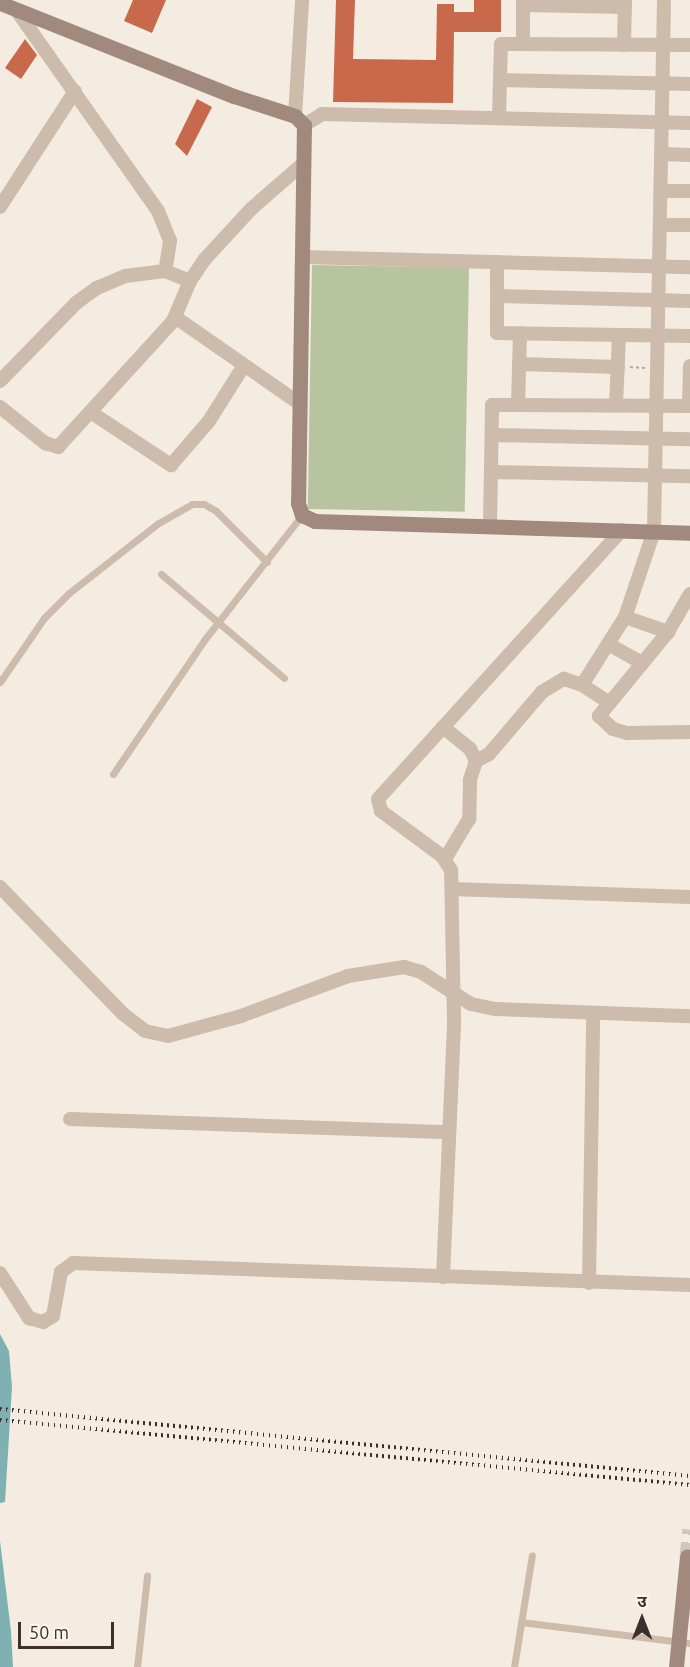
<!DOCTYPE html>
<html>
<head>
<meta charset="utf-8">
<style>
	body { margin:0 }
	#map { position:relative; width:690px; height:1667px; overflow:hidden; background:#f4ebe1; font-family:Ubuntu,"Noto Sans Devanagari",sans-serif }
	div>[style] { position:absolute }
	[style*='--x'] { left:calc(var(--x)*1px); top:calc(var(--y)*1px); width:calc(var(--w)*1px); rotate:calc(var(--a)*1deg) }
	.green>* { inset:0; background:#b8c4a0; transform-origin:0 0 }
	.water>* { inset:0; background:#7fb0b2 }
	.building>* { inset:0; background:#c8694b }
	.secondary-tunnel>* { height:15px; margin-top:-7.5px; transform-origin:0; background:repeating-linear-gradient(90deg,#cfc6bd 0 15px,transparent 0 23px) }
	.path>* { height:2px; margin-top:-1px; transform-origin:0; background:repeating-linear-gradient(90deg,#b9a596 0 3px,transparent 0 6px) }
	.lane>* { height:7px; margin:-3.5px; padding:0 3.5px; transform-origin:3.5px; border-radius:3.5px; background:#cdbbac }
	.street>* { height:14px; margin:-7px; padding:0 7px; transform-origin:7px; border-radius:7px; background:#cdbbac }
	.secondary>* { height:15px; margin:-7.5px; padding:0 7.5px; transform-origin:7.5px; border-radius:7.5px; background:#a18a7d }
	.rail>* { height:4px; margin-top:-2px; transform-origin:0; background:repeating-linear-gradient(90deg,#3b302b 0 1.5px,transparent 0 6px) }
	span { translate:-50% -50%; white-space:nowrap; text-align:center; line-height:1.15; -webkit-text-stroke:5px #fbf5ee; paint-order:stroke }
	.north { position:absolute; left:612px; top:1589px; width:60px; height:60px; -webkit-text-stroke:4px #fbf5ee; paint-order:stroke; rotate:0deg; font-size:16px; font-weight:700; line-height:24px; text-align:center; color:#3b302b }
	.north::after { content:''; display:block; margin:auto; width:21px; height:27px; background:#3b302b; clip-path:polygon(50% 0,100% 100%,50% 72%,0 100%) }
	.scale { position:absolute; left:18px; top:1622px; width:96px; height:27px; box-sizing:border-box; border:3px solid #3b302b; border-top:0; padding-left:8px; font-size:18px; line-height:21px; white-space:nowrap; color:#3b302b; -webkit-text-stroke:4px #fbf5ee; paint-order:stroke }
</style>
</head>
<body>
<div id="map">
	<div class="green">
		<div style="left:312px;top:265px;width:157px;height:244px;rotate:1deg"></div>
	</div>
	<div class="water">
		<div style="clip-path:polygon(0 1334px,9px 1351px,12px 1387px,5px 1502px,0 1503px)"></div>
		<div style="clip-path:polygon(0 1541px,11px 1631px,13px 1667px,0 1667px)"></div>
	</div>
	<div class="building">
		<div style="clip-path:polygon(133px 0,166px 0,152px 33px,124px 21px)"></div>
		<div style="clip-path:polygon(336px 0,355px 0,353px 59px,436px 60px,437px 4px,454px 4px,454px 12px,474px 12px,474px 0,501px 0,501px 32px,454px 32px,453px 103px,333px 102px)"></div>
		<div style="clip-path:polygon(25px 39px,37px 55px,21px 79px,5px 68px)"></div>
		<div style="clip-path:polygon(197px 99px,212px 107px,187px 156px,175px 144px)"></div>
	</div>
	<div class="secondary-tunnel">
		<div style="--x:687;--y:1557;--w:28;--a:-84"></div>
	</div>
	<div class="path">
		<div style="--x:630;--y:367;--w:15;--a:4"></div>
	</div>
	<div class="lane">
		<div style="--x:161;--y:574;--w:161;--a:40.2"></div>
		<div style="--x:0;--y:682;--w:78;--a:-55.5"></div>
		<div style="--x:44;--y:618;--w:35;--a:-45"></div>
		<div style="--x:69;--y:593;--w:112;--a:-38.1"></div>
		<div style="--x:157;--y:524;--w:40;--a:-29.7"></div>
		<div style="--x:192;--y:504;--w:12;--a:0"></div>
		<div style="--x:204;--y:504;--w:14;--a:30"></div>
		<div style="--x:216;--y:511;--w:72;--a:45"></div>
		<div style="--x:113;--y:774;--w:163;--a:-55.7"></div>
		<div style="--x:205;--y:639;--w:157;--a:-52"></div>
		<div style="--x:521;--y:1622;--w:170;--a:7.1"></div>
		<div style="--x:137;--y:1667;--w:92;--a:-83.7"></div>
		<div style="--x:514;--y:1667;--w:113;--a:-80.9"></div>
	</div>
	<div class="street">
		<div style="--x:523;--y:0;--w:44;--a:90"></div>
		<div style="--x:664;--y:0;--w:531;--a:91.08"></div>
		<div style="--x:654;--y:531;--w:91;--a:108.6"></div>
		<div style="--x:625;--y:617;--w:46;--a:19.2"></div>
		<div style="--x:523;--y:5;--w:102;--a:1.1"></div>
		<div style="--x:17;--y:11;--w:245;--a:54.8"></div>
		<div style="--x:158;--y:211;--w:32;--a:68"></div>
		<div style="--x:170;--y:241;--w:30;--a:99"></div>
		<div style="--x:624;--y:45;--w:45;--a:-88.7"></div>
		<div style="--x:500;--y:80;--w:190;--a:1.2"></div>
		<div style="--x:295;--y:116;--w:116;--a:-86.5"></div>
		<div style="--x:499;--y:118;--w:74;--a:-88.5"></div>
		<div style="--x:501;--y:44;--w:189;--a:0.3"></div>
		<div style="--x:304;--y:125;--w:21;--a:-31"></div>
		<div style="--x:322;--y:114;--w:368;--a:1.4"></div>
		<div style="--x:661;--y:154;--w:29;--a:2"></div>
		<div style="--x:661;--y:191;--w:29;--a:0"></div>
		<div style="--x:0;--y:207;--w:138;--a:-57.1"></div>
		<div style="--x:660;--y:225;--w:30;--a:0"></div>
		<div style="--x:302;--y:257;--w:388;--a:1.5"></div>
		<div style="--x:497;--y:262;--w:71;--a:90"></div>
		<div style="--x:497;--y:333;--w:193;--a:0.9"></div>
		<div style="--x:497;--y:296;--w:193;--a:1.5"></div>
		<div style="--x:175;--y:317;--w:152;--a:34.8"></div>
		<div style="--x:519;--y:364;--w:99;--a:1.7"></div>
		<div style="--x:0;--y:381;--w:109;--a:-45.7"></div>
		<div style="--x:76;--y:303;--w:26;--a:-36"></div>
		<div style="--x:97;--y:288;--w:30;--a:-23"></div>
		<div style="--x:125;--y:276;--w:40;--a:-7.1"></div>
		<div style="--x:165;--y:271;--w:27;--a:22"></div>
		<div style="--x:190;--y:281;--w:27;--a:-56"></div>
		<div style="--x:205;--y:259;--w:68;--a:-47.4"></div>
		<div style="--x:251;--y:209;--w:70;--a:-41"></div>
		<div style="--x:518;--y:405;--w:72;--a:-88.4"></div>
		<div style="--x:616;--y:405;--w:70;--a:-87.5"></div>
		<div style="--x:689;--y:406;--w:40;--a:-88.6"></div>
		<div style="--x:0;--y:407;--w:58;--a:38.7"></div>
		<div style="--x:45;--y:443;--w:14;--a:17"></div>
		<div style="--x:58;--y:447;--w:171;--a:-47.6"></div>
		<div style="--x:173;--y:321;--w:43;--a:-67"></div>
		<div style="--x:92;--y:413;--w:95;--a:33.4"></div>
		<div style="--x:171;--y:465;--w:58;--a:-49.2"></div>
		<div style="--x:209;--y:421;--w:64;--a:-57.8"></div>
		<div style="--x:492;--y:435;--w:198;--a:1.2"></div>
		<div style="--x:491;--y:472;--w:199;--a:1.2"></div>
		<div style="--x:490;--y:525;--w:120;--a:-89"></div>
		<div style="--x:492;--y:405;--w:198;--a:0.3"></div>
		<div style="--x:690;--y:594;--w:44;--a:120.1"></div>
		<div style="--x:668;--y:632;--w:109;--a:129.4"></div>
		<div style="--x:599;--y:716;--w:19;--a:43"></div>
		<div style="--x:613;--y:729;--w:15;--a:16"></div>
		<div style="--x:627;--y:733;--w:63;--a:-0.9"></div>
		<div style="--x:608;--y:644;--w:39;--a:29"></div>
		<div style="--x:582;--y:685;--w:80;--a:-57.7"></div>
		<div style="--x:443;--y:727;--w:35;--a:39"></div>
		<div style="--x:470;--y:749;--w:13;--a:63"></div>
		<div style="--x:476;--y:761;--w:20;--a:108"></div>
		<div style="--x:470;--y:780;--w:39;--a:91"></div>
		<div style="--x:469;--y:819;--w:47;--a:121"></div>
		<div style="--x:476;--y:761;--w:15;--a:-28"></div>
		<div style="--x:489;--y:754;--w:82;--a:-49.5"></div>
		<div style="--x:542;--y:692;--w:26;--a:-31"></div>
		<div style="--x:564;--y:679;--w:19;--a:18"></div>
		<div style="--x:582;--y:685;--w:31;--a:33"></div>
		<div style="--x:0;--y:887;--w:175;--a:45.9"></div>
		<div style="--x:122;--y:1013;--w:29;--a:38"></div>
		<div style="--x:145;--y:1031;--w:24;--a:12"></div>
		<div style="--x:168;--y:1036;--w:76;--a:-15.3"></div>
		<div style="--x:241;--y:1016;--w:114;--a:-20.5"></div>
		<div style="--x:348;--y:976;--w:57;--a:-9.1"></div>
		<div style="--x:404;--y:967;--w:18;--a:16"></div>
		<div style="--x:421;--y:972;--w:59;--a:32.6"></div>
		<div style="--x:471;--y:1004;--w:25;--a:12"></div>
		<div style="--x:495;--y:1009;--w:195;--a:2.1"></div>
		<div style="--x:452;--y:889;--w:238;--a:1.9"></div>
		<div style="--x:70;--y:1119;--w:379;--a:2"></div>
		<div style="--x:0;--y:1273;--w:54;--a:57.2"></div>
		<div style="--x:29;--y:1318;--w:15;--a:16"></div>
		<div style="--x:43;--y:1322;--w:12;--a:-31"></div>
		<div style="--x:53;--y:1316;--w:45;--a:-79.7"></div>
		<div style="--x:61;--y:1272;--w:15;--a:-37"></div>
		<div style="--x:73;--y:1263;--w:617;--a:2.04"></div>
		<div style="--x:443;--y:1277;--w:256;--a:-87.5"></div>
		<div style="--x:454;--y:1021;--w:151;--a:-91.1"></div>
		<div style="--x:451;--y:870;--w:17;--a:-123"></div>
		<div style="--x:442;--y:856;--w:76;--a:-143.6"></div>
		<div style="--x:381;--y:811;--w:12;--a:-104"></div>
		<div style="--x:378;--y:799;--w:363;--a:-47.8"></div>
		<div style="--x:589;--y:1283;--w:269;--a:-89.1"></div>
	</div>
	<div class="secondary">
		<div style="--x:0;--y:3;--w:252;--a:21.7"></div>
		<div style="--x:234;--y:96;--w:64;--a:18.2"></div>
		<div style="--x:295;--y:116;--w:13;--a:45"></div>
		<div style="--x:304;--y:125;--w:378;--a:90.9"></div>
		<div style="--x:298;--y:503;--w:13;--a:72"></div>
		<div style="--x:302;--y:515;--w:14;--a:25"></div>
		<div style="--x:315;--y:521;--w:375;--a:1.8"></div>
		<div style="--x:676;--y:1667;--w:111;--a:-84.3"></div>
	</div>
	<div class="rail">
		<div style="--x:0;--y:1409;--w:693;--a:5.55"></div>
		<div style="--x:0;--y:1420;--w:693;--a:5.38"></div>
	</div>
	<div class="north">उ</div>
	<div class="scale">50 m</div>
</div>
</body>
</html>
